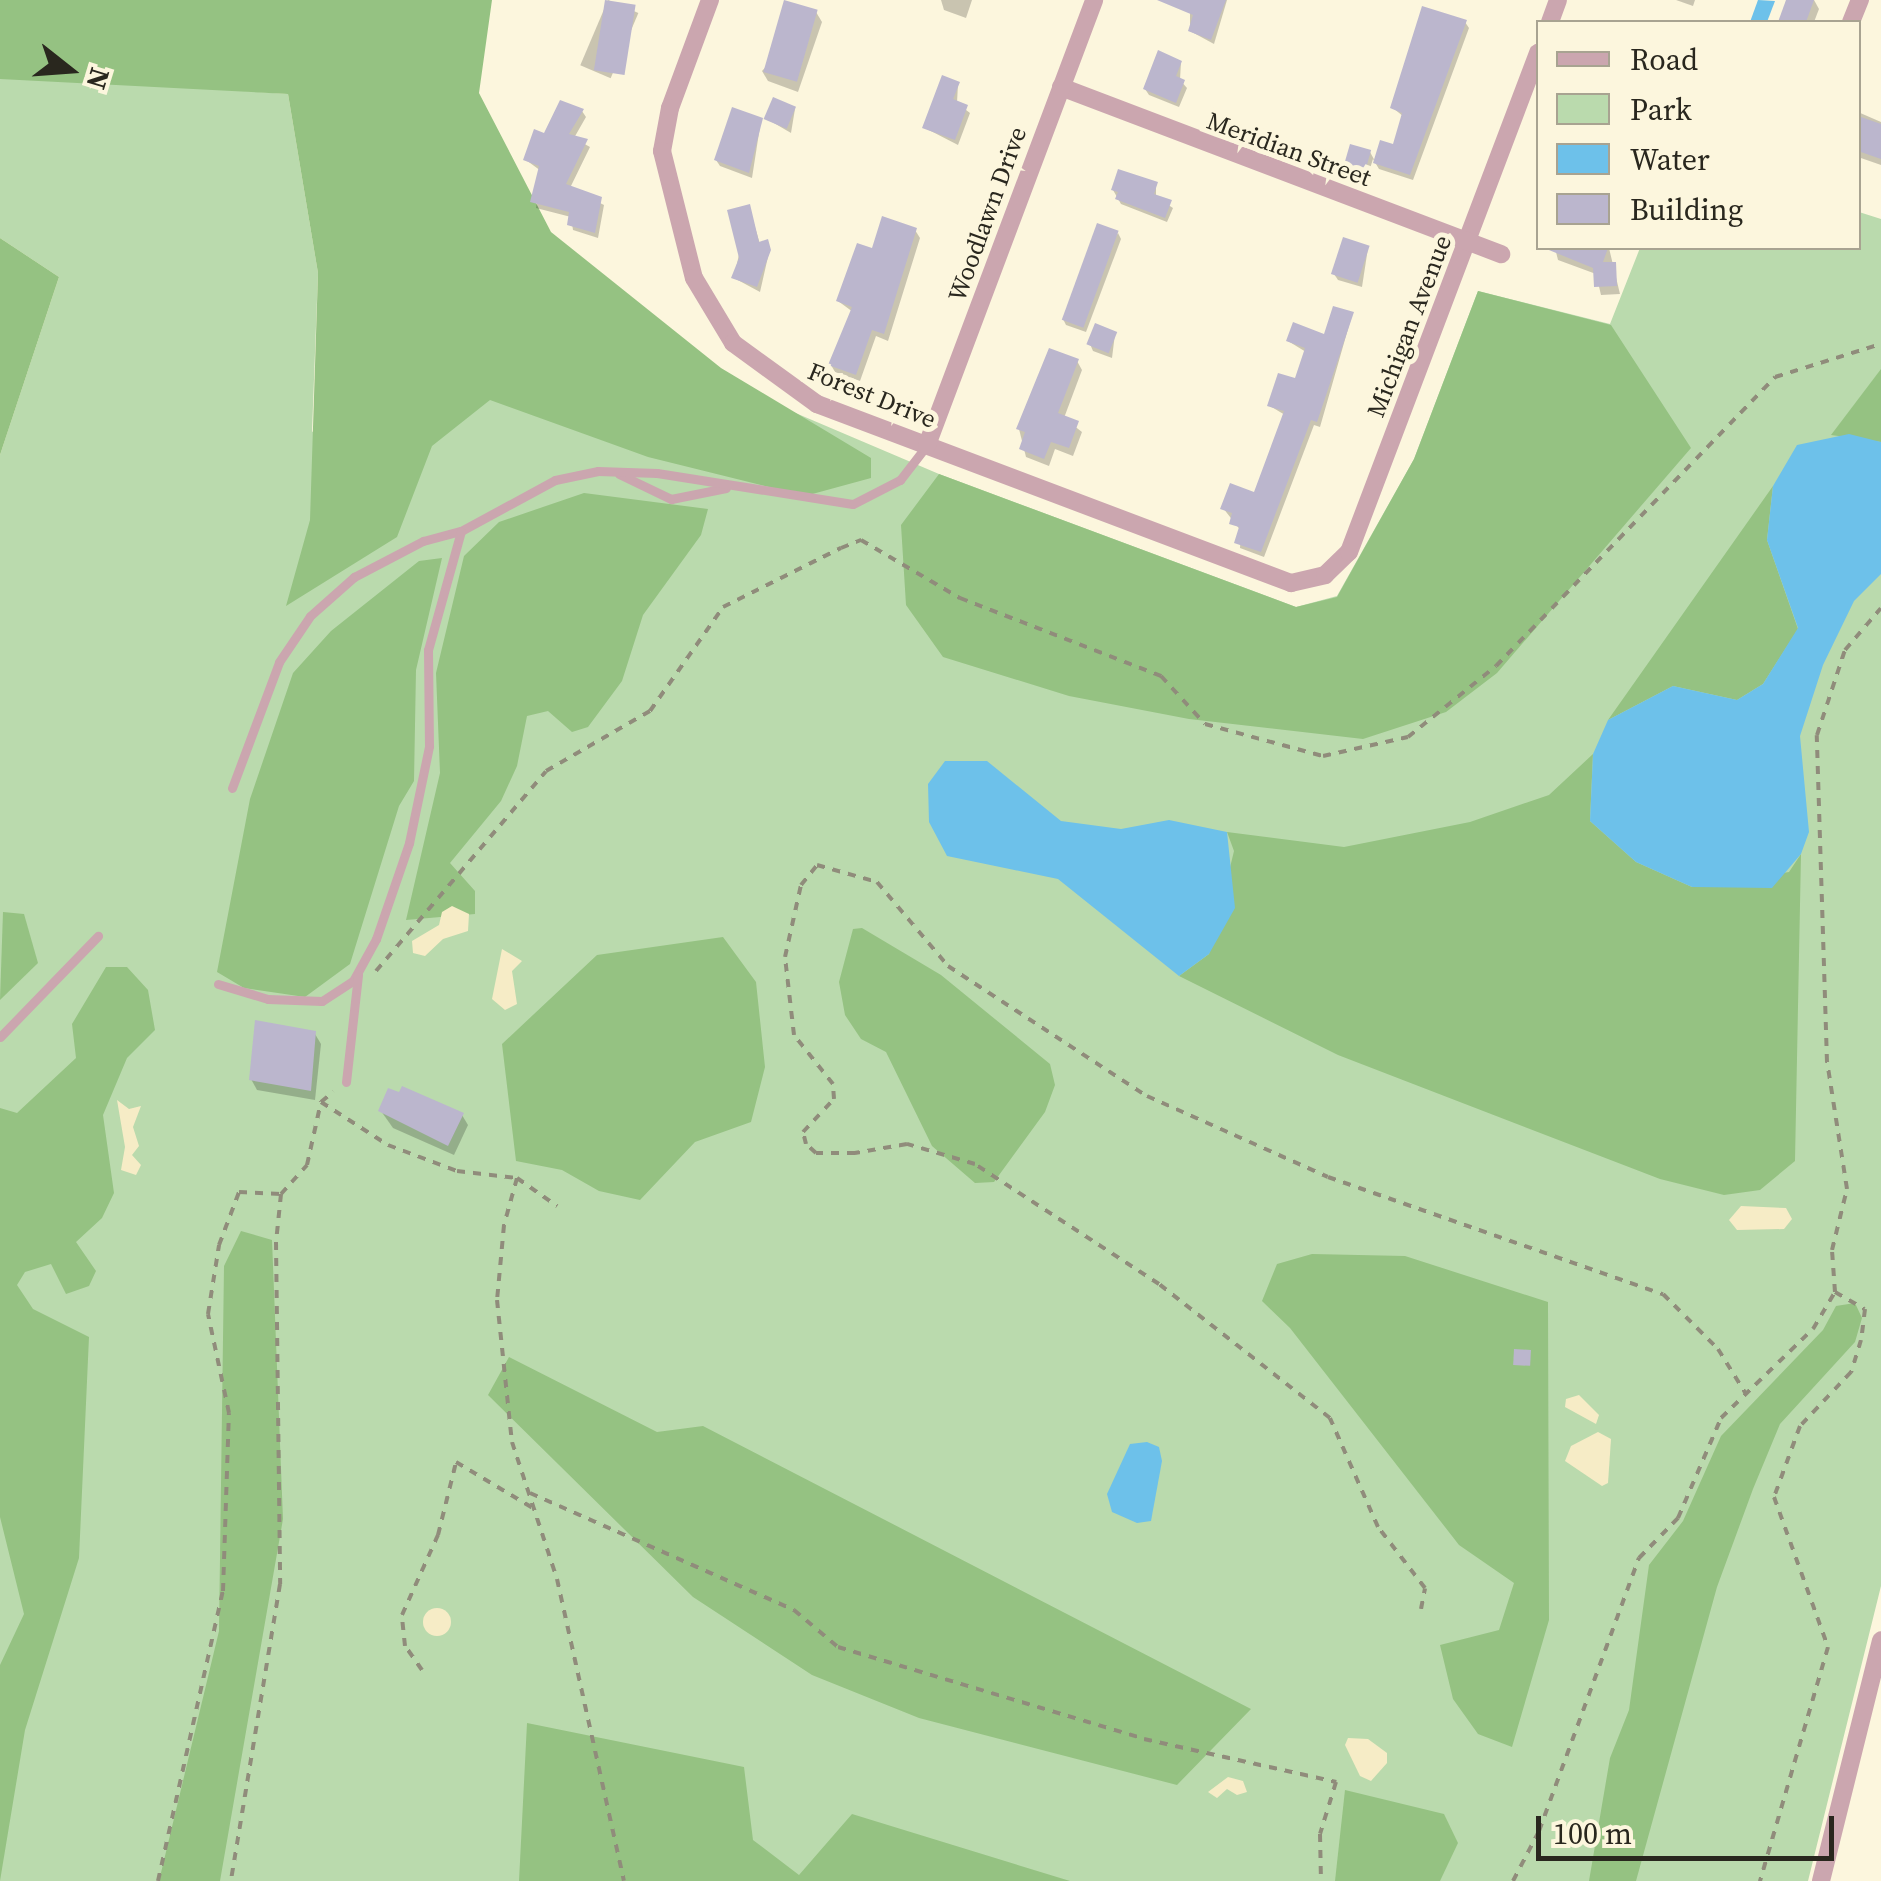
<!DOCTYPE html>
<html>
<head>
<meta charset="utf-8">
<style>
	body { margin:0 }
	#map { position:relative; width:1881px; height:1881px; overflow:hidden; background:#fcf6dd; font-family:"Source Serif 4",serif }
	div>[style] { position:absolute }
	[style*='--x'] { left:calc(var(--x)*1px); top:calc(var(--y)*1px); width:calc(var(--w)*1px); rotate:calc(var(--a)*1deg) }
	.green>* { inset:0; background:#badaad }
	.forest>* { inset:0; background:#95c282 }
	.sand>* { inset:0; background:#f6ecc6 }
	.round { border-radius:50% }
	.water>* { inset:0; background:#6dc1ea }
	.shadow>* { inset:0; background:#0003; transform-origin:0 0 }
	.building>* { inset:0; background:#bbb6cd; transform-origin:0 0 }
	.path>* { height:4px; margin-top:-2px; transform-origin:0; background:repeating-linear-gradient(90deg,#908c7b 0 8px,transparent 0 16px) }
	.lane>* { height:9px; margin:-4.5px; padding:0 4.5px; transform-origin:4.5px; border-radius:4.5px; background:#cba6af }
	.street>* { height:18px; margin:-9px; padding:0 9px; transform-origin:9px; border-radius:9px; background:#cba6af }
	span { translate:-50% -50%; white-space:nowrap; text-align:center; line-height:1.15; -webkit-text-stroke:10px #fcf6dd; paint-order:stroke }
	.street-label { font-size:25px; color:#29271e }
	.legend { position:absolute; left:1536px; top:20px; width:325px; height:230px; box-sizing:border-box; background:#fcf6dd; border:2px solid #a8a391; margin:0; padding:12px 18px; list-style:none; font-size:30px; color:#29271e }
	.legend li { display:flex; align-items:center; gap:20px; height:50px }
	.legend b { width:50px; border:2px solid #a8a391 }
	.north { position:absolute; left:20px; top:20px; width:100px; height:100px; -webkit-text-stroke:8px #fcf6dd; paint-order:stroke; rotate:107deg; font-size:28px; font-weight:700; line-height:40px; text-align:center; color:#29271e }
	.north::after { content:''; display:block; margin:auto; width:35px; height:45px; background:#29271e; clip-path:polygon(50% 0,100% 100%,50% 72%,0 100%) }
	.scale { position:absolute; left:1536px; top:1816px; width:298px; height:45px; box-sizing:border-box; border:5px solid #29271e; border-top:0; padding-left:12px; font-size:30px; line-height:35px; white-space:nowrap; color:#29271e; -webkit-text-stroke:8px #fcf6dd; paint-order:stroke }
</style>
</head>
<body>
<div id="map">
	<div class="green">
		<div style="clip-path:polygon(18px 76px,288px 94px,318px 273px,312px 432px,386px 380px,765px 400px,939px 474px,1296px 607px,1337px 596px,1414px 459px,1478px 291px,1610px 324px,1640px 248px,1858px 248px,1859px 212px,1881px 219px,1881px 1586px,1808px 1881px,0 1881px,0 455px,59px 277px,0 238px,0 79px)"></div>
	</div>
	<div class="forest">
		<div style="clip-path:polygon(0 0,492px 0,479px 93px,551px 232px,721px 368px,871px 458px,871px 478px,805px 496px,648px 457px,490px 400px,432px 446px,397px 537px,286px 606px,310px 520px,318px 273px,288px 94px,0 79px)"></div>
		<div style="clip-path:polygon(0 238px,59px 277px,0 455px)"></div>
		<div style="clip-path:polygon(1478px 291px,1611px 325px,1691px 448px,1497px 673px,1446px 712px,1363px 739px,1189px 719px,1069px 696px,943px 657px,906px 605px,901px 525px,939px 474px,1296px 607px,1337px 597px,1414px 459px)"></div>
		<div style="clip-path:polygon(1881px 369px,1881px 442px,1831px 435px)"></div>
		<div style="clip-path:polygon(1773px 486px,1767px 540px,1798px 629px,1763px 684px,1737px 700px,1673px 686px,1608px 720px)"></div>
		<div style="clip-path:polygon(584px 493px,708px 509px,701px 535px,643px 615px,622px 681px,588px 727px,572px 732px,548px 711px,527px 716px,517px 766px,501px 801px,450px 863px,475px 891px,475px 914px,406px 920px,440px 773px,436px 673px,464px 556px,499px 522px)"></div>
		<div style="clip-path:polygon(442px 558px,416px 670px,414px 781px,399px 806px,350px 964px,305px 997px,244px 988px,217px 972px,250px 799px,293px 673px,331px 631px,419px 561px)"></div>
		<div style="clip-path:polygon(1593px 754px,1590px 821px,1636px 862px,1692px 887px,1789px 872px,1801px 854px,1795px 1161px,1760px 1190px,1724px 1195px,1660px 1179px,1338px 1055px,1179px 976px,1209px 954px,1234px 851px,1227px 832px,1344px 847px,1470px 822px,1549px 795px)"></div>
		<div style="clip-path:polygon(3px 912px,24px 914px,38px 963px,0 1000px)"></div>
		<div style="clip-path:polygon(862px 928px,941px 975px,1050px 1064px,1055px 1085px,1045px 1112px,994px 1182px,975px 1183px,932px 1146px,886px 1052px,861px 1039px,845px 1015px,839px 982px,853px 929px)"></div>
		<div style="clip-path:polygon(723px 937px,756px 982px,765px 1067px,751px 1122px,695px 1142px,640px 1200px,599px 1191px,562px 1170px,516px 1161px,502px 1044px,597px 955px)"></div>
		<div style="clip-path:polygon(106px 967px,127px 967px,148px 990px,155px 1030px,127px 1058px,103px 1115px,114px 1193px,102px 1218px,76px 1242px,96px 1271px,89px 1286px,66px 1294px,51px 1264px,25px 1272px,17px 1285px,33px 1309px,89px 1337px,79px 1558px,25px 1730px,0 1881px,0 1665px,24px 1614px,0 1517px,0 1108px,17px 1113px,76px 1058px,72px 1024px)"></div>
		<div style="clip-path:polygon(241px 1231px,272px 1240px,283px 1519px,220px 1881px,159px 1881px,219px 1631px,224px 1266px)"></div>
		<div style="clip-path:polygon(1312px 1254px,1405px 1256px,1548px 1302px,1549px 1620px,1512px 1747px,1478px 1734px,1453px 1699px,1440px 1645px,1499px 1630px,1514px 1583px,1459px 1545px,1290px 1328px,1262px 1301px,1277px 1264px)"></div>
		<div style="clip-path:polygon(1855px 1303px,1862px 1318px,1855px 1342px,1780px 1424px,1753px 1489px,1717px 1587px,1636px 1881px,1589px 1881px,1610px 1758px,1629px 1710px,1649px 1565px,1683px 1521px,1721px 1436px,1823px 1330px,1836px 1306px)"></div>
		<div style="clip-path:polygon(509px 1357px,657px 1432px,703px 1426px,1251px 1709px,1177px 1785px,919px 1718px,812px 1675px,693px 1597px,488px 1395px)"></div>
		<div style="clip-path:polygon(527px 1723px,744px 1767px,753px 1840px,799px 1875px,852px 1814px,1070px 1881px,519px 1881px)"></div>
		<div style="clip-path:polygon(1345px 1790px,1444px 1814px,1458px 1843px,1440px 1881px,1335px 1881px)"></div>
	</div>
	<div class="sand">
		<div style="clip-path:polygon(452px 906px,469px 914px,468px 931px,443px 939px,425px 956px,413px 953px,412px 941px,439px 925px,442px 912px)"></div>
		<div style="clip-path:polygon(502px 949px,522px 961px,512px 971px,517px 1004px,505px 1010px,492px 999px)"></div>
		<div style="clip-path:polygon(117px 1100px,129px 1109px,141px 1106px,133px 1127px,139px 1146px,132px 1155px,141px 1165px,136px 1175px,121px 1170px,125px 1147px)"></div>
		<div style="clip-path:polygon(1741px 1206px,1786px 1208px,1792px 1219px,1784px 1229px,1737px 1230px,1729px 1220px)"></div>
		<div style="clip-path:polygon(1579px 1395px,1599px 1415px,1596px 1424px,1565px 1407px,1566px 1399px)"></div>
		<div style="clip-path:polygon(1598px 1432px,1611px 1439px,1608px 1483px,1602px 1486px,1565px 1461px,1571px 1446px)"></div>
		<div class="round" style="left:423px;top:1608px;width:28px;height:28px"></div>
		<div style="clip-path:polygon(1348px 1738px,1368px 1739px,1387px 1753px,1387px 1763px,1371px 1781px,1360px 1776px,1345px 1745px)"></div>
		<div style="clip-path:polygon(1228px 1777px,1243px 1781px,1247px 1792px,1237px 1795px,1227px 1789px,1217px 1798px,1208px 1792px)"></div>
	</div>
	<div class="water">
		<div style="clip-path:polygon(1758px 0,1775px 1px,1767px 22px,1750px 22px)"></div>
		<div style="clip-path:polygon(1849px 434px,1881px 442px,1881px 574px,1854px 601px,1823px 665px,1800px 736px,1809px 832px,1801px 854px,1772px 888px,1692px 887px,1636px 862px,1590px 821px,1593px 754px,1608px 720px,1673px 686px,1737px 700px,1763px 684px,1798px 628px,1767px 540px,1773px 486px,1797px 445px)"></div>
		<div style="clip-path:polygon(945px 761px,987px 761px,1061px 821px,1121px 829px,1169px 820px,1227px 832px,1235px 908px,1209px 954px,1179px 976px,1058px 879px,947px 856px,929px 822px,928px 784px)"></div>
		<div style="clip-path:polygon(1147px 1442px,1159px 1447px,1162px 1461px,1151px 1521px,1137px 1523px,1112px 1512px,1107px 1494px,1130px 1444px)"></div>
	</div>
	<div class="shadow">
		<div style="left:608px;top:0;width:33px;height:71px;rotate:23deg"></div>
		<div style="clip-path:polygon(941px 0,972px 0,966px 18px,944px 10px)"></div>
		<div style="clip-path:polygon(1190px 0,1227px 0,1214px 44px,1190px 31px)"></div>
		<div style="clip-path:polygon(1676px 0,1695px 0,1693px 6px)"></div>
		<div style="clip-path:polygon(1789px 0,1814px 0,1819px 9px,1814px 22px,1781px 22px)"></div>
		<div style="clip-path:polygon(816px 12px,822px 22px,798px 92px,768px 81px,762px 71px)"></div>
		<div style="clip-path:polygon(1465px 22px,1469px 28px,1413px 180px,1379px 169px,1373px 159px,1367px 178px,1349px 172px,1346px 166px,1370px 152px,1376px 163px,1394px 147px,1404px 117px,1393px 108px)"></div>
		<div style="clip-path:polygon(1181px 62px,1180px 80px,1187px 88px,1179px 107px,1149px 95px,1145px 89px)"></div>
		<div style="clip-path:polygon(958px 84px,957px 103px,970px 113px,958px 145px,925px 128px)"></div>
		<div style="clip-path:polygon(795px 109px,791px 133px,767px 119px)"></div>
		<div style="clip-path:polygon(582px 111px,586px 117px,574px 138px,590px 147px,570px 188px,604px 205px,598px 238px,573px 230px,571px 217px,536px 208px,541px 171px,526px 160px,545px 136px)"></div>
		<div style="clip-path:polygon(1858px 112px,1881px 122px,1881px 165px,1858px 157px)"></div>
		<div style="clip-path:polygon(761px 120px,752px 178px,720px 166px,716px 160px)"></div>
		<div style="clip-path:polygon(1156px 184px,1156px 197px,1173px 208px,1167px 222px,1121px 204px,1113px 190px)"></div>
		<div style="clip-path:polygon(749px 207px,760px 244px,770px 248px,760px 292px,734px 278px)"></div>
		<div style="clip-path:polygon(915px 230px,920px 238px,888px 341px,876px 336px,860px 381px,835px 372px,831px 365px,853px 312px,838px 301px,873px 251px)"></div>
		<div style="clip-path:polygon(1118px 233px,1121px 239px,1086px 332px,1066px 325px,1063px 319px)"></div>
		<div style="clip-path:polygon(1368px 248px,1362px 287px,1338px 280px,1334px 274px)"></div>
		<div style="clip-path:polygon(1555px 248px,1609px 248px,1620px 294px,1601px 295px,1596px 274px,1558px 260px)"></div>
		<div style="clip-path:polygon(1352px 315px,1320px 427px,1314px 425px,1264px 557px,1240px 548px,1241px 531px,1223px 508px,1255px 495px,1285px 415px,1270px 406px,1297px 381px,1306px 352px,1288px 341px,1325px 338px)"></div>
		<div style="clip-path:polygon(1115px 334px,1112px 358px,1093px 351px,1090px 344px)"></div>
		<div style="clip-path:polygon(1077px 361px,1082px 370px,1064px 418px,1082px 432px,1073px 456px,1055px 449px,1049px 466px,1026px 457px,1019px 429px)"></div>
		<div style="clip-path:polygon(315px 1034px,321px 1044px,315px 1100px,257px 1090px,251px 1079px)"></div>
		<div style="clip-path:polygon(381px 1111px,462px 1115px,468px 1125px,454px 1155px,393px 1128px)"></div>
	</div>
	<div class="building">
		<div style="left:605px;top:0;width:31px;height:71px;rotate:9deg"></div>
		<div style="left:784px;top:0;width:35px;height:75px;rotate:16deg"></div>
		<div style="clip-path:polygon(1157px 0,1226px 0,1211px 40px,1188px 31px,1193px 15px)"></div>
		<div style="clip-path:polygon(1786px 0,1814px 0,1806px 22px,1778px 22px)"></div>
		<div style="clip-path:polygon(1422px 6px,1467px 20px,1410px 175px,1373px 163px,1380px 140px,1393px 144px,1402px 113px,1390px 108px)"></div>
		<div style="clip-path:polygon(1158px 50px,1182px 61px,1176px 76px,1185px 80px,1176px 103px,1143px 89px)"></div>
		<div style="clip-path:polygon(942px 75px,960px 82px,953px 99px,968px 105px,955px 140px,922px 128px)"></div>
		<div style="left:773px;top:97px;width:25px;height:24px;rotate:23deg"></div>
		<div style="clip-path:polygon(560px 100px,584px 109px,569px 134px,588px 139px,566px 184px,602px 197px,595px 233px,567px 225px,569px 212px,530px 202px,539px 166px,523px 160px,534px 129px,544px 133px)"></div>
		<div style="clip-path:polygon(732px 107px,763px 118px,749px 173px,714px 160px)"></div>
		<div style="clip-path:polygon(1858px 116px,1881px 124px,1881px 159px,1858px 151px)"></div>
		<div style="left:1350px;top:144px;width:22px;height:23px;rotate:16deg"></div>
		<div style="clip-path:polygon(1118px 169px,1158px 182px,1154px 194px,1172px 200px,1165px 218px,1115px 199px,1118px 192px,1111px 190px)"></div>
		<div style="clip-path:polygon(750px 204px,759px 242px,768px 239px,771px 250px,757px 287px,731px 278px,739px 258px,727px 210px)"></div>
		<div style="clip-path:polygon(882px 216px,917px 228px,884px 334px,872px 330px,856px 375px,828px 365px,852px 307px,836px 301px,857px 243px,872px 248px)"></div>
		<div style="left:1097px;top:223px;width:23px;height:103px;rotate:20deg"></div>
		<div style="left:1343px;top:237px;width:28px;height:39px;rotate:18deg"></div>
		<div style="clip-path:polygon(1544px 248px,1608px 248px,1603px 262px,1616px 262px,1617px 286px,1594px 287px,1593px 268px)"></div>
		<div style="clip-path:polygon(1333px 306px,1354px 312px,1317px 422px,1311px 420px,1261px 552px,1234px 543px,1239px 527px,1229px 524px,1232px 513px,1220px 509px,1230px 483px,1254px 492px,1284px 411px,1267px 406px,1278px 373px,1295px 378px,1305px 348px,1286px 341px,1293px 322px,1324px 334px)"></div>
		<div style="left:1095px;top:323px;width:24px;height:23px;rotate:22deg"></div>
		<div style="clip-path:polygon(1049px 348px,1079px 359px,1058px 413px,1079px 421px,1069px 448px,1051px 442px,1044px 459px,1019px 449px,1025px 432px,1016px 429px)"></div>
		<div style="clip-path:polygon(255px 1020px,316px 1031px,311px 1091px,249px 1080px)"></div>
		<div style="clip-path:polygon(402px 1086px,464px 1113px,448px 1146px,378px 1111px,388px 1088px,399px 1092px)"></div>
		<div style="left:1514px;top:1349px;width:17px;height:16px;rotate:3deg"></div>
	</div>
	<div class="path">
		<div style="--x:376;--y:971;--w:262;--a:-49.6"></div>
		<div style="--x:546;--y:771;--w:120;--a:-30"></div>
		<div style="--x:650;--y:711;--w:127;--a:-54.9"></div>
		<div style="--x:723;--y:607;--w:132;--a:-26.6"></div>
		<div style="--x:841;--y:548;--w:22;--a:-22"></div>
		<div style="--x:861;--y:540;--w:115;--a:30.4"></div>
		<div style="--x:960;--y:598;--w:216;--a:21.2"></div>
		<div style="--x:1161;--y:676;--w:65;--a:47.5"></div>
		<div style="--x:1205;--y:724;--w:122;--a:15.2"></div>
		<div style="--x:1323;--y:756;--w:87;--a:-12.6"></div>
		<div style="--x:1408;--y:737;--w:113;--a:-38.9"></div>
		<div style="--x:1496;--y:666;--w:402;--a:-46"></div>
		<div style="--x:1775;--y:377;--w:111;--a:-17.3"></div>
		<div style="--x:321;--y:1102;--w:80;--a:32.7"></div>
		<div style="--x:388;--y:1145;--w:74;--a:20.6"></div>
		<div style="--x:457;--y:1171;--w:60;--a:6.7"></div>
		<div style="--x:517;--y:1178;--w:49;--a:35"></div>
		<div style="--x:517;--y:1178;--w:49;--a:105.5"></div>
		<div style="--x:504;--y:1225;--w:75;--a:95.3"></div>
		<div style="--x:497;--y:1300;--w:143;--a:84"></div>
		<div style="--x:512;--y:1442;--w:144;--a:71.8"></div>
		<div style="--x:557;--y:1579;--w:309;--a:77.5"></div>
		<div style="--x:281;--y:1194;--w:39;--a:-48"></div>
		<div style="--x:307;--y:1165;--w:65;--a:-77.5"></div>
		<div style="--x:321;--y:1102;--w:16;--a:-40"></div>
		<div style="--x:1835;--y:1292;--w:42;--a:-94.1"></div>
		<div style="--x:1832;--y:1250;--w:63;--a:-76.2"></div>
		<div style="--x:1847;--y:1189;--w:129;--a:-98.9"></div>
		<div style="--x:1827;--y:1062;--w:327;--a:-91.8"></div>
		<div style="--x:1817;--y:735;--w:89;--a:-71.8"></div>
		<div style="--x:1845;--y:650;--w:55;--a:-49.4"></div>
		<div style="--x:530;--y:1493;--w:289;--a:23.9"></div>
		<div style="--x:794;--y:1610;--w:57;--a:40.1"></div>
		<div style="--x:838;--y:1647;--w:320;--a:16.7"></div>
		<div style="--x:1144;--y:1739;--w:197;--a:12.6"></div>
		<div style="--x:1336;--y:1782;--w:54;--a:107.1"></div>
		<div style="--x:1320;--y:1834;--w:47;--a:88.8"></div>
		<div style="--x:1421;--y:1609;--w:21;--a:-79"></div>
		<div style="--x:1425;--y:1588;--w:77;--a:-127.6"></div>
		<div style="--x:1378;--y:1527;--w:119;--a:-113.8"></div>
		<div style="--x:1330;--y:1418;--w:217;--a:-141.9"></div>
		<div style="--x:1159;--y:1284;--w:220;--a:-146.9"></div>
		<div style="--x:975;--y:1164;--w:71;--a:-163.6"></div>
		<div style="--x:907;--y:1144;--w:53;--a:170.2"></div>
		<div style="--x:855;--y:1153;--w:39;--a:180"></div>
		<div style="--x:816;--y:1153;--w:13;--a:-138"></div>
		<div style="--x:806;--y:1144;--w:12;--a:-104"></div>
		<div style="--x:803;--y:1132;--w:45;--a:-46.8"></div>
		<div style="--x:834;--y:1099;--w:15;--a:-94"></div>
		<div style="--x:833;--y:1084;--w:63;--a:-128.5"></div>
		<div style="--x:794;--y:1035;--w:79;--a:-96.6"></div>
		<div style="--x:785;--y:957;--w:74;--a:-77.5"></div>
		<div style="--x:801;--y:885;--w:26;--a:-51"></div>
		<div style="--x:817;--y:865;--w:62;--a:15.8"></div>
		<div style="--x:877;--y:882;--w:110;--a:49.8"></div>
		<div style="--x:948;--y:966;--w:238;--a:33.2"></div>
		<div style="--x:1147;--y:1096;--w:198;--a:24.1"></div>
		<div style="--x:1328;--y:1177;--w:355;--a:19.3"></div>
		<div style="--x:1663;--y:1294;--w:78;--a:45"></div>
		<div style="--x:1718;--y:1349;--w:53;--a:58.1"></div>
		<div style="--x:422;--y:1670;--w:29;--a:-125"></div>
		<div style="--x:405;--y:1646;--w:31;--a:-96"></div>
		<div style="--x:402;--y:1615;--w:88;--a:-65.8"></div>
		<div style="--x:438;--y:1535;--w:75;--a:-76.1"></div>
		<div style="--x:456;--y:1462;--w:90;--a:30.9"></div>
		<div style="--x:158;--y:1881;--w:297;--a:-77.4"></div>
		<div style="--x:223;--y:1591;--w:178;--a:-88.1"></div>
		<div style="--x:229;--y:1413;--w:101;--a:-102"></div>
		<div style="--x:208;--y:1314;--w:70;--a:-80.9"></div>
		<div style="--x:219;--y:1245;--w:57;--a:-69.3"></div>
		<div style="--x:239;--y:1192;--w:42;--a:2.7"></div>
		<div style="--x:281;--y:1194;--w:48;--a:95.9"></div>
		<div style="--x:276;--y:1242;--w:342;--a:89.3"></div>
		<div style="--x:280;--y:1584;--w:301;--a:99.4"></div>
		<div style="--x:1513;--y:1881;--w:56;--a:-62.5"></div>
		<div style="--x:1539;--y:1831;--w:291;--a:-69.9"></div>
		<div style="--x:1639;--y:1558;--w:56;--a:-45.7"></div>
		<div style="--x:1678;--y:1518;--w:109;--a:-66.7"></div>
		<div style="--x:1721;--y:1418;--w:128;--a:-44.1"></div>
		<div style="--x:1813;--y:1329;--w:43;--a:-59.3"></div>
		<div style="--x:1835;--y:1292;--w:34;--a:30"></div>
		<div style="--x:1865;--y:1309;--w:31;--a:97"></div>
		<div style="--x:1861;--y:1340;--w:34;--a:107"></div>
		<div style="--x:1851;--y:1372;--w:74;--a:133.4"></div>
		<div style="--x:1800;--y:1426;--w:76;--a:110.1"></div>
		<div style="--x:1774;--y:1497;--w:159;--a:70.2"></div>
		<div style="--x:1828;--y:1647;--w:244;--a:106.2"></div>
	</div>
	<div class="lane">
		<div style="--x:619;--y:474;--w:58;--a:25.7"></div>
		<div style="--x:671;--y:499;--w:56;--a:-11.3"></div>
		<div style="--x:232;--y:788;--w:134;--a:-69.5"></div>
		<div style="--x:279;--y:662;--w:55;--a:-56"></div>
		<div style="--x:310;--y:616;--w:59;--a:-41.6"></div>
		<div style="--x:354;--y:577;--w:78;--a:-27.6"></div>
		<div style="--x:423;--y:541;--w:39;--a:-15"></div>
		<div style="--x:461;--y:531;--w:107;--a:-28.5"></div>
		<div style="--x:555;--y:480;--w:44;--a:-11.8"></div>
		<div style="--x:598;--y:471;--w:59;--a:1.9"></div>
		<div style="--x:657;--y:473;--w:198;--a:9"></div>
		<div style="--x:853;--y:504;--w:53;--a:-27.1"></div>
		<div style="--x:900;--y:480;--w:44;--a:-52.4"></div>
		<div style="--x:218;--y:984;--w:52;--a:16.7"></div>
		<div style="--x:268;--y:999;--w:54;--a:2.1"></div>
		<div style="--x:322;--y:1001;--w:37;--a:-33"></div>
		<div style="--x:353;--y:981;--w:48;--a:-61.3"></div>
		<div style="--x:376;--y:939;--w:102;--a:-71"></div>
		<div style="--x:409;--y:843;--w:99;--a:-78.3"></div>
		<div style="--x:429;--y:746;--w:96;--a:-90.6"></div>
		<div style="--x:428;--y:650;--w:123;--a:-74.5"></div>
		<div style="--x:0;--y:1037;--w:141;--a:-45.9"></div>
		<div style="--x:346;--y:1082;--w:108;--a:-83.6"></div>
	</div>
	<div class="street">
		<div style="--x:710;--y:0;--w:115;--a:110.3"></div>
		<div style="--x:670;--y:108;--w:44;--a:100.5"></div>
		<div style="--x:662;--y:151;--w:131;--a:75.9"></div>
		<div style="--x:694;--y:278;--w:76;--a:59"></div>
		<div style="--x:733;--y:343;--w:104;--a:36"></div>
		<div style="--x:817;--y:404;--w:507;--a:20.69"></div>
		<div style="--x:1291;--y:583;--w:35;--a:-13"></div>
		<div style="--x:1325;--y:575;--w:33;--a:-44"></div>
		<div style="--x:1349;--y:552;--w:534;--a:-69.26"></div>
		<div style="--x:1550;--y:22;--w:23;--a:-70"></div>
		<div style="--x:1851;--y:22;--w:24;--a:-68"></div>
		<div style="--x:1061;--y:87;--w:471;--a:20.8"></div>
		<div style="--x:927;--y:445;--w:475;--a:-69.4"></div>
		<div style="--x:1821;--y:1881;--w:248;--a:-76"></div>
	</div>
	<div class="street-label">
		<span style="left:1289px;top:149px;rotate:20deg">Meridian Street</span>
		<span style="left:987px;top:214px;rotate:-70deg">Woodlawn Drive</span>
		<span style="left:1409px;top:326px;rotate:-69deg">Michigan Avenue</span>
		<span style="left:872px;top:395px;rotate:22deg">Forest Drive</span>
	</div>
	<ul class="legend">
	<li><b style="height:12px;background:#cba6af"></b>Road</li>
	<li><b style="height:28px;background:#badaad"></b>Park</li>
	<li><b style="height:28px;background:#6dc1ea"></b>Water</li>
	<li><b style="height:28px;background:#bbb6cd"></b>Building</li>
	</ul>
	<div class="north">N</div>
	<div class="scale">100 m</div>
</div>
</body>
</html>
